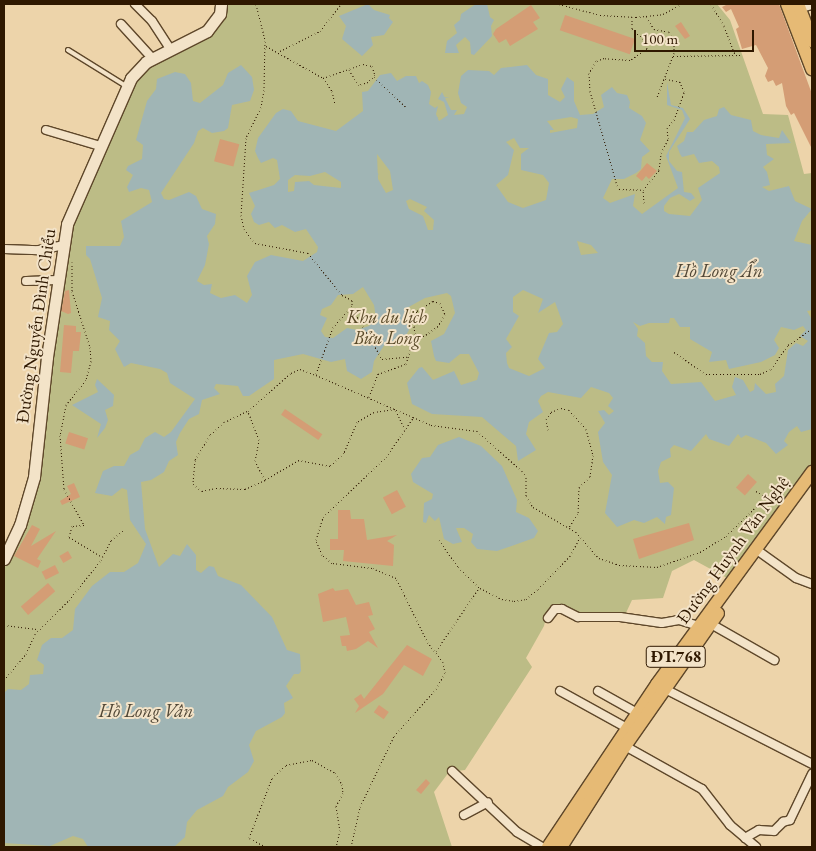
<!DOCTYPE html>
<html>
<head>
<meta charset="utf-8">
<style>
	body { margin:0 }
	#map { position:relative; width:816px; height:851px; overflow:hidden; background:#edd4aa; font-family:"EB Garamond",serif }
	div>[style] { position:absolute }
	[style*='--x'] { left:calc(var(--x)*1px); top:calc(var(--y)*1px); width:calc(var(--w)*1px); rotate:calc(var(--a)*1deg) }
	.green>* { inset:0; background:#bcbc86 }
	.water>* { inset:0; background:#a0b5b5 }
	.building>* { inset:0; background:#d49d75; transform-origin:0 0 }
	.path>* { height:1px; margin-top:-0.5px; transform-origin:0; background:repeating-linear-gradient(90deg,#2f1800 0 1px,transparent 0 3.5px) }
	.roads { filter:drop-shadow(1px 0 #5e472a) drop-shadow(-1px 0 #5e472a) drop-shadow(0 1px #5e472a) drop-shadow(0 -1px #5e472a) }
	.lane>* { height:4px; margin:-2px; padding:0 2px; transform-origin:2px; border-radius:2px; background:#f3e3c8 }
	.street>* { height:8px; margin:-4px; padding:0 4px; transform-origin:4px; border-radius:4px; background:#f3e3c8 }
	.secondary>* { height:11px; margin:-5.5px; padding:0 5.5px; transform-origin:5.5px; border-radius:5.5px; background:#f3e3c8 }
	.primary>* { height:12px; margin:-6px; padding:0 6px; transform-origin:6px; border-radius:6px; background:#e6ba75 }
	span { translate:-50% -50%; white-space:nowrap; text-align:center; line-height:1.15; -webkit-text-stroke:4px #f3e3c8; paint-order:stroke }
	.shield-label span { padding:1px 4px; background:#f3e3c8; border:1px solid; border-radius:4px; -webkit-text-stroke-width:0 }
	.shield-label { font-size:16px; color:#2f1800; font-weight:700 }
	.park-label { font-size:18px; color:#594928; font-style:italic }
	.street-label { font-size:18px; color:#2f1800 }
	.water-label { font-size:19px; color:#514736; font-style:italic }
	.frame { position:absolute; inset:0; border:5px solid #2f1800; pointer-events:none }
	.scale { position:absolute; left:634px; top:30px; width:120px; height:22px; box-sizing:border-box; border:2px solid #2f1800; border-top:0; padding-left:6px; font-size:15px; line-height:18px; white-space:nowrap; color:#2f1800; -webkit-text-stroke:4px #f3e3c8; paint-order:stroke }
</style>
</head>
<body>
<div id="map">
	<div class="green">
		<div style="clip-path:polygon(226px 4px,717px 4px,730px 20px,763px 114px,788px 115px,804px 174px,812px 173px,812px 464px,727px 578px,694px 560px,672px 571px,663px 598px,632px 600px,625px 615px,579px 614px,563px 606px,546px 617px,544px 626px,526px 658px,532px 667px,465px 770px,449px 772px,434px 792px,452px 847px,4px 847px,4px 569px,25px 526px,38px 479px,52px 353px,71px 224px,135px 81px,149px 65px,210px 34px,225px 15px)"></div>
	</div>
	<div class="water">
		<div style="clip-path:polygon(368px 4px,374px 10px,390px 15px,389px 18px,393px 22px,384px 35px,371px 37px,373px 45px,362px 56px,342px 39px,346px 26px,339px 16px)"></div>
		<div style="clip-path:polygon(476px 4px,487px 4px,490px 17px,494px 20px,491px 26px,492px 36px,474px 55px,471px 54px,470px 42px,465px 37px,456px 45px,459px 53px,445px 53px,447px 41px,457px 33px,454px 25px,460px 20px,461px 14px)"></div>
		<div style="clip-path:polygon(evenodd,241px 65px,252px 77px,254px 90px,250px 101px,232px 105px,228px 128px,224px 131px,212px 133px,203px 128px,198px 131px,194px 143px,161px 193px,164px 199px,169px 200px,189px 192px,196px 196px,202px 209px,216px 214px,215px 224px,207px 236px,209px 244px,205px 265px,197px 281px,204px 285px,212px 284px,210px 293px,221px 298px,235px 295px,247px 303px,252px 295px,247px 276px,255px 262px,271px 255px,303px 261px,317px 252px,318px 247px,306px 229px,295px 232px,282px 225px,275px 228px,269px 222px,259px 225px,254px 222px,251px 214px,255px 206px,249px 193px,274px 185px,280px 179px,277px 160px,273px 158px,261px 163px,258px 158px,255px 151px,258px 138px,276px 113px,283px 109px,291px 111px,298px 121px,336px 131px,363px 111px,362px 92px,368px 91px,380px 75px,391px 73px,397px 81px,406px 76px,416px 76px,419px 83px,422px 81px,428px 85px,431px 92px,429px 104px,435px 108px,438px 106px,436px 114px,439px 121px,448px 115px,444px 102px,438px 99px,442px 92px,451px 110px,457px 110px,454px 115px,464px 114px,467px 107px,461px 103px,458px 93px,461px 76px,468px 70px,489px 71px,494px 75px,501px 68px,527px 65px,536px 75px,548px 79px,548px 95px,560px 102px,565px 97px,561px 89px,567px 77px,574px 82px,574px 101px,580px 115px,593px 114px,604px 107px,601px 95px,612px 87px,617px 93px,627px 95px,630px 102px,629px 108px,642px 116px,646px 123px,640px 140px,650px 151px,642px 157px,641px 169px,636px 173px,624px 179px,612px 179px,603px 198px,610px 203px,635px 194px,633px 206px,642px 214px,678px 188px,666px 156px,685px 118px,682px 110px,667px 105px,667px 82px,671px 105px,683px 108px,690px 119px,669px 152px,669px 161px,677px 171px,682px 172px,684px 192px,691px 193px,695px 198px,690px 201px,679px 194px,670px 198px,664px 206px,664px 211px,669px 214px,690px 216px,702px 200px,698px 188px,720px 173px,719px 167px,712px 161px,699px 163px,694px 154px,682px 157px,680px 154px,677px 146px,684px 141px,687px 132px,693px 132px,704px 120px,717px 116px,719px 109px,724px 107px,731px 115px,751px 120px,753px 131px,761px 135px,779px 138px,782px 130px,791px 143px,766px 144px,767px 155px,774px 159px,763px 167px,767px 172px,770px 185px,762px 187px,769px 191px,789px 186px,795px 201px,812px 209px,802px 221px,794px 241px,812px 245px,812px 310px,807px 311px,812px 320px,812px 429px,801px 432px,797px 426px,789px 432px,784px 441px,788px 445px,776px 454px,766px 443px,746px 435px,741px 438px,738px 434px,729px 446px,709px 439px,706px 434px,691px 451px,674px 445px,670px 449px,671px 457px,661px 462px,658px 471px,660px 483px,668px 482px,674px 488px,671px 515px,666px 517px,665px 524px,657px 517px,644px 523px,634px 520px,617px 527px,605px 513px,612px 475px,603px 462px,598px 432px,605px 423px,598px 411px,604px 410px,609px 415px,614px 411px,608px 406px,613px 398px,609px 393px,591px 387px,581px 398px,548px 392px,541px 396px,538px 401px,543px 412px,529px 422px,526px 434px,536px 450px,518px 461px,516px 446px,482px 417px,432px 414px,412px 404px,407px 383px,419px 368px,422px 367px,433px 380px,454px 371px,461px 385px,477px 380px,479px 373px,469px 354px,460px 354px,449px 363px,436px 361px,434px 356px,431px 341px,444px 334px,455px 313px,451px 296px,447px 293px,425px 298px,405px 309px,409px 330px,404px 339px,392px 347px,385px 344px,374px 361px,372px 372px,361px 379px,347px 371px,345px 359px,331px 362px,303px 354px,274px 360px,274px 379px,249px 396px,243px 396px,238px 386px,216px 384px,214px 388px,220px 394px,202px 400px,199px 414px,189px 419px,180px 433px,176px 442px,178px 455px,169px 461px,164px 472px,151px 480px,141px 482px,145px 529px,159px 567px,173px 554px,180px 556px,187px 544px,196px 555px,196px 570px,201px 573px,209px 566px,214px 567px,218px 576px,241px 585px,272px 617px,287px 650px,300px 654px,301px 671px,299px 674px,294px 674px,286px 686px,293px 698px,284px 703px,285px 713px,282px 717px,256px 731px,249px 745px,254px 761px,248px 772px,228px 787px,223px 796px,197px 810px,187px 822px,185px 837px,175px 846px,88px 847px,83px 839px,73px 836px,50px 846px,4px 843px,4px 693px,8px 689px,21px 690px,29px 684px,30px 675px,43px 674px,44px 665px,37px 660px,42px 645px,51px 638px,62px 638px,73px 630px,75px 609px,92px 586px,110px 572px,124px 572px,138px 563px,146px 544px,130px 520px,127px 490px,122px 488px,112px 496px,95px 493px,103px 471px,114px 466px,124px 466px,130px 455px,139px 450px,145px 438px,155px 432px,164px 437px,171px 432px,195px 399px,170px 383px,167px 373px,160px 369px,131px 363px,124px 367px,115px 349px,120px 341px,109px 330px,110px 321px,98px 317px,102px 298px,90px 259px,86px 255px,86px 246px,120px 246px,124px 237px,121px 221px,152px 202px,149px 190px,141px 188px,129px 192px,127px 187px,133px 175px,126px 170px,128px 166px,142px 159px,143px 145px,136px 140px,147px 101px,156px 89px,157px 79px,175px 72px,185px 74px,191px 83px,193px 101px,200px 103px,223px 85px,228px 73px,241px 65px,571px 117px,578px 119px,577px 128px,550px 133px,550px 130px,554px 130px,547px 121px,571px 117px,241px 65px,514px 138px,520px 148px,529px 148px,521px 154px,521px 170px,543px 175px,549px 183px,546px 200px,523px 208px,508px 202px,496px 185px,508px 175px,514px 150px,506px 142px,514px 138px,241px 65px,377px 154px,390px 171px,393px 190px,386px 193px,378px 179px,377px 154px,241px 65px,325px 172px,341px 182px,341px 188px,314px 185px,309px 181px,295px 182px,294px 191px,288px 192px,288px 180px,295px 175px,310px 176px,325px 172px,241px 65px,410px 199px,427px 207px,424px 211px,434px 220px,433px 230px,428px 230px,423px 216px,409px 209px,406px 201px,410px 199px,241px 65px,577px 241px,591px 245px,598px 253px,581px 255px,577px 241px,241px 65px,363px 287px,374px 305px,376px 318px,369px 326px,357px 330px,347px 328px,333px 338px,325px 337px,321px 331px,327px 318px,320px 315px,322px 309px,331px 305px,338px 295px,353px 294px,363px 287px,241px 65px,523px 290px,543px 299px,538px 313px,555px 302px,563px 324px,557px 332px,549px 333px,538px 359px,545px 368px,529px 376px,509px 368px,507px 363px,506px 353px,512px 347px,506px 339px,519px 316px,513px 312px,513px 297px,523px 290px,241px 65px,670px 318px,674px 318px,680px 327px,690px 327px,690px 339px,712px 352px,709px 362px,726px 360px,729px 369px,761px 362px,775px 355px,779px 348px,774px 340px,781px 327px,794px 330px,803px 326px,806px 330px,800px 336px,808px 341px,803px 346px,796px 343px,788px 350px,784px 376px,775px 384px,776px 392px,766px 394px,755px 383px,754px 390px,750px 392px,743px 380px,735px 377px,732px 387px,736px 395px,715px 401px,701px 382px,671px 384px,662px 371px,663px 362px,652px 362px,646px 356px,645px 343px,637px 336px,638px 329px,633px 322px,640px 326px,649px 323px,669px 323px,670px 318px)"></div>
		<div style="clip-path:polygon(97px 379px,114px 395px,113px 406px,105px 410px,108px 420px,105px 428px,97px 438px,101px 424px,72px 405px,98px 392px,95px 385px)"></div>
		<div style="clip-path:polygon(459px 437px,481px 446px,502px 466px,517px 500px,516px 512px,529px 518px,538px 531px,534px 538px,497px 551px,477px 549px,471px 542px,473px 534px,464px 528px,456px 528px,462px 542px,453px 544px,444px 539px,439px 517px,435px 521px,429px 515px,426px 523px,423px 522px,424px 503px,432px 499px,433px 494px,413px 482px,411px 474px,422px 458px,430px 457px,438px 445px)"></div>
	</div>
	<div class="building">
		<div style="clip-path:polygon(728px 4px,779px 4px,812px 94px,812px 149px,794px 113px,791px 115px,786px 106px,782px 83px,776px 86px,773px 80px,768px 82px,765px 76px,768px 68px,756px 45px,742px 49px,736px 29px,739px 27px,731px 9px,726px 12px,722px 7px)"></div>
		<div style="clip-path:polygon(531px 5px,540px 18px,533px 22px,538px 29px,510px 46px,506px 39px,499px 43px,493px 34px,496px 29px)"></div>
		<div style="left:565px;top:15px;width:74px;height:16px;rotate:19deg"></div>
		<div style="clip-path:polygon(681px 22px,690px 36px,685px 39px,675px 26px)"></div>
		<div style="left:220px;top:139px;width:20px;height:23px;rotate:15deg"></div>
		<div style="clip-path:polygon(647px 163px,657px 171px,649px 179px,646px 176px,642px 181px,636px 176px)"></div>
		<div style="clip-path:polygon(69px 290px,71px 313px,68px 314px,61px 311px,65px 291px)"></div>
		<div style="clip-path:polygon(64px 325px,76px 326px,76px 332px,81px 332px,79px 351px,73px 351px,71px 373px,60px 372px)"></div>
		<div style="left:285px;top:409px;width:45px;height:7px;rotate:34deg"></div>
		<div style="left:69px;top:432px;width:20px;height:12px;rotate:18deg"></div>
		<div style="left:748px;top:474px;width:12px;height:18px;rotate:42deg"></div>
		<div style="clip-path:polygon(74px 483px,80px 497px,62px 505px,60px 501px,71px 494px,67px 486px)"></div>
		<div style="left:397px;top:490px;width:19px;height:16px;rotate:62deg"></div>
		<div style="clip-path:polygon(338px 510px,350px 510px,351px 519px,364px 519px,367px 540px,397px 535px,387px 541px,394px 545px,393px 566px,343px 561px,344px 550px,330px 550px,330px 539px,338px 539px)"></div>
		<div style="clip-path:polygon(689px 523px,694px 540px,639px 559px,633px 539px)"></div>
		<div style="clip-path:polygon(32px 525px,40px 529px,31px 546px,56px 531px,37px 559px,41px 561px,38px 568px,14px 556px)"></div>
		<div style="left:68px;top:551px;width:8px;height:10px;rotate:60deg"></div>
		<div style="left:55px;top:565px;width:9px;height:15px;rotate:63deg"></div>
		<div style="left:48px;top:583px;width:11px;height:36px;rotate:49deg"></div>
		<div style="clip-path:polygon(333px 588px,335px 591px,348px 589px,356px 605px,369px 602px,373px 615px,368px 616px,375px 629px,369px 632px,378px 648px,368px 641px,356px 649px,347px 651px,346px 646px,342px 646px,340px 636px,350px 635px,346px 617px,323px 622px,318px 594px)"></div>
		<div style="clip-path:polygon(407px 645px,432px 659px,423px 676px,404px 665px,383px 694px,355px 713px,359px 706px,354px 699px,361px 694px,364px 699px)"></div>
		<div style="left:379px;top:705px;width:12px;height:9px;rotate:35deg"></div>
		<div style="clip-path:polygon(426px 779px,430px 783px,421px 794px,416px 790px)"></div>
	</div>
	<div class="path">
		<div style="--x:256;--y:4;--w:38;--a:76"></div>
		<div style="--x:265;--y:41;--w:49;--a:91.2"></div>
		<div style="--x:264;--y:90;--w:17;--a:100"></div>
		<div style="--x:261;--y:107;--w:34;--a:116"></div>
		<div style="--x:246;--y:138;--w:77;--a:93.7"></div>
		<div style="--x:241;--y:215;--w:14;--a:78"></div>
		<div style="--x:244;--y:229;--w:18;--a:52"></div>
		<div style="--x:255;--y:243;--w:54;--a:10.7"></div>
		<div style="--x:308;--y:253;--w:54;--a:51"></div>
		<div style="--x:342;--y:295;--w:11;--a:27"></div>
		<div style="--x:352;--y:300;--w:6;--a:90"></div>
		<div style="--x:352;--y:306;--w:28;--a:132"></div>
		<div style="--x:333;--y:327;--w:50;--a:109.9"></div>
		<div style="--x:559;--y:4;--w:42;--a:15"></div>
		<div style="--x:600;--y:15;--w:36;--a:3"></div>
		<div style="--x:636;--y:17;--w:27;--a:-6"></div>
		<div style="--x:663;--y:14;--w:21;--a:-28"></div>
		<div style="--x:711;--y:4;--w:26;--a:59"></div>
		<div style="--x:724;--y:26;--w:31;--a:69"></div>
		<div style="--x:632;--y:17;--w:12;--a:90"></div>
		<div style="--x:632;--y:29;--w:18;--a:41"></div>
		<div style="--x:646;--y:41;--w:8;--a:83"></div>
		<div style="--x:647;--y:49;--w:20;--a:147"></div>
		<div style="--x:630;--y:60;--w:26;--a:-176"></div>
		<div style="--x:604;--y:58;--w:9;--a:159"></div>
		<div style="--x:596;--y:61;--w:14;--a:120"></div>
		<div style="--x:589;--y:73;--w:18;--a:87"></div>
		<div style="--x:590;--y:91;--w:98;--a:74"></div>
		<div style="--x:617;--y:185;--w:4;--a:63"></div>
		<div style="--x:619;--y:189;--w:24;--a:2"></div>
		<div style="--x:646;--y:17;--w:14;--a:56"></div>
		<div style="--x:654;--y:29;--w:15;--a:11"></div>
		<div style="--x:669;--y:32;--w:11;--a:63"></div>
		<div style="--x:674;--y:42;--w:11;--a:90"></div>
		<div style="--x:674;--y:53;--w:47;--a:111.1"></div>
		<div style="--x:266;--y:46;--w:65;--a:29.3"></div>
		<div style="--x:323;--y:78;--w:16;--a:55"></div>
		<div style="--x:332;--y:91;--w:13;--a:77"></div>
		<div style="--x:280;--y:51;--w:45;--a:-26.6"></div>
		<div style="--x:320;--y:31;--w:34;--a:-52"></div>
		<div style="--x:673;--y:56;--w:69;--a:-0.8"></div>
		<div style="--x:374;--y:77;--w:44;--a:43.2"></div>
		<div style="--x:323;--y:78;--w:42;--a:-19.3"></div>
		<div style="--x:363;--y:64;--w:9;--a:13"></div>
		<div style="--x:372;--y:66;--w:9;--a:72"></div>
		<div style="--x:375;--y:75;--w:10;--a:135"></div>
		<div style="--x:368;--y:82;--w:9;--a:162"></div>
		<div style="--x:359;--y:85;--w:18;--a:-124"></div>
		<div style="--x:644;--y:203;--w:13;--a:-94"></div>
		<div style="--x:643;--y:190;--w:26;--a:-51"></div>
		<div style="--x:659;--y:170;--w:17;--a:-83"></div>
		<div style="--x:661;--y:153;--w:16;--a:-63"></div>
		<div style="--x:668;--y:139;--w:11;--a:-95"></div>
		<div style="--x:667;--y:128;--w:11;--a:-49"></div>
		<div style="--x:674;--y:120;--w:30;--a:-70"></div>
		<div style="--x:684;--y:92;--w:11;--a:-112"></div>
		<div style="--x:680;--y:82;--w:17;--a:-167"></div>
		<div style="--x:72;--y:262;--w:29;--a:90"></div>
		<div style="--x:72;--y:291;--w:59;--a:72.2"></div>
		<div style="--x:90;--y:347;--w:14;--a:86"></div>
		<div style="--x:91;--y:361;--w:20;--a:105"></div>
		<div style="--x:86;--y:380;--w:32;--a:129"></div>
		<div style="--x:66;--y:405;--w:31;--a:101"></div>
		<div style="--x:60;--y:435;--w:54;--a:85.8"></div>
		<div style="--x:64;--y:489;--w:41;--a:60.9"></div>
		<div style="--x:84;--y:525;--w:12;--a:175"></div>
		<div style="--x:72;--y:526;--w:11;--a:105"></div>
		<div style="--x:69;--y:537;--w:39;--a:31"></div>
		<div style="--x:352;--y:308;--w:59;--a:59.5"></div>
		<div style="--x:382;--y:359;--w:25;--a:-5"></div>
		<div style="--x:674;--y:352;--w:39;--a:35"></div>
		<div style="--x:706;--y:374;--w:54;--a:0"></div>
		<div style="--x:760;--y:374;--w:12;--a:-24"></div>
		<div style="--x:771;--y:369;--w:29;--a:-55"></div>
		<div style="--x:788;--y:345;--w:29;--a:-34"></div>
		<div style="--x:369;--y:397;--w:25;--a:-69"></div>
		<div style="--x:378;--y:374;--w:30;--a:-20"></div>
		<div style="--x:406;--y:364;--w:31;--a:-73"></div>
		<div style="--x:415;--y:334;--w:15;--a:-98"></div>
		<div style="--x:413;--y:319;--w:9;--a:-63"></div>
		<div style="--x:417;--y:311;--w:19;--a:-32"></div>
		<div style="--x:433;--y:301;--w:7;--a:16"></div>
		<div style="--x:440;--y:303;--w:12;--a:66"></div>
		<div style="--x:445;--y:314;--w:14;--a:120"></div>
		<div style="--x:438;--y:326;--w:17;--a:144"></div>
		<div style="--x:424;--y:336;--w:9;--a:-167"></div>
		<div style="--x:247;--y:411;--w:25;--a:154"></div>
		<div style="--x:224;--y:422;--w:19;--a:137"></div>
		<div style="--x:210;--y:435;--w:29;--a:121"></div>
		<div style="--x:195;--y:460;--w:24;--a:95"></div>
		<div style="--x:193;--y:484;--w:11;--a:38"></div>
		<div style="--x:202;--y:491;--w:14;--a:-12"></div>
		<div style="--x:216;--y:488;--w:29;--a:2"></div>
		<div style="--x:245;--y:489;--w:22;--a:-24"></div>
		<div style="--x:405;--y:430;--w:23;--a:-115"></div>
		<div style="--x:395;--y:409;--w:21;--a:172"></div>
		<div style="--x:374;--y:412;--w:20;--a:150"></div>
		<div style="--x:357;--y:422;--w:34;--a:113"></div>
		<div style="--x:344;--y:453;--w:19;--a:137"></div>
		<div style="--x:330;--y:466;--w:32;--a:-169"></div>
		<div style="--x:299;--y:460;--w:39;--a:150"></div>
		<div style="--x:265;--y:480;--w:21;--a:-118"></div>
		<div style="--x:255;--y:461;--w:21;--a:-79"></div>
		<div style="--x:259;--y:440;--w:31;--a:-111"></div>
		<div style="--x:248;--y:411;--w:57;--a:-41.5"></div>
		<div style="--x:291;--y:373;--w:10;--a:-24"></div>
		<div style="--x:300;--y:369;--w:17;--a:21"></div>
		<div style="--x:316;--y:375;--w:106;--a:23.4"></div>
		<div style="--x:413;--y:417;--w:20;--a:24"></div>
		<div style="--x:431;--y:425;--w:46;--a:7.4"></div>
		<div style="--x:477;--y:431;--w:60;--a:41.6"></div>
		<div style="--x:522;--y:471;--w:7;--a:56"></div>
		<div style="--x:526;--y:477;--w:19;--a:90"></div>
		<div style="--x:526;--y:496;--w:13;--a:58"></div>
		<div style="--x:533;--y:507;--w:50;--a:30.2"></div>
		<div style="--x:576;--y:532;--w:35;--a:49"></div>
		<div style="--x:599;--y:558;--w:21;--a:19"></div>
		<div style="--x:619;--y:565;--w:38;--a:3"></div>
		<div style="--x:657;--y:567;--w:46;--a:-19.2"></div>
		<div style="--x:700;--y:552;--w:31;--a:-32"></div>
		<div style="--x:726;--y:536;--w:56;--a:-44.3"></div>
		<div style="--x:548;--y:430;--w:11;--a:-100"></div>
		<div style="--x:546;--y:419;--w:9;--a:-54"></div>
		<div style="--x:551;--y:412;--w:11;--a:-22"></div>
		<div style="--x:561;--y:408;--w:8;--a:14"></div>
		<div style="--x:569;--y:410;--w:25;--a:48"></div>
		<div style="--x:586;--y:429;--w:27;--a:75"></div>
		<div style="--x:593;--y:455;--w:22;--a:98"></div>
		<div style="--x:590;--y:477;--w:15;--a:138"></div>
		<div style="--x:579;--y:487;--w:27;--a:92"></div>
		<div style="--x:578;--y:514;--w:16;--a:125"></div>
		<div style="--x:756;--y:491;--w:23;--a:34"></div>
		<div style="--x:439;--y:540;--w:33;--a:55"></div>
		<div style="--x:458;--y:567;--w:30;--a:44"></div>
		<div style="--x:480;--y:588;--w:25;--a:27"></div>
		<div style="--x:502;--y:599;--w:12;--a:9"></div>
		<div style="--x:514;--y:601;--w:12;--a:-9"></div>
		<div style="--x:526;--y:599;--w:16;--a:-40"></div>
		<div style="--x:538;--y:589;--w:46;--a:-45.9"></div>
		<div style="--x:570;--y:556;--w:21;--a:-62"></div>
		<div style="--x:4;--y:625;--w:35;--a:7"></div>
		<div style="--x:436;--y:651;--w:76;--a:-55.7"></div>
		<div style="--x:4;--y:680;--w:34;--a:-50"></div>
		<div style="--x:26;--y:654;--w:22;--a:-66"></div>
		<div style="--x:35;--y:634;--w:48;--a:-45"></div>
		<div style="--x:69;--y:600;--w:51;--a:-51.3"></div>
		<div style="--x:101;--y:560;--w:22;--a:-63"></div>
		<div style="--x:111;--y:540;--w:15;--a:-37"></div>
		<div style="--x:266;--y:847;--w:19;--a:-152"></div>
		<div style="--x:249;--y:838;--w:64;--a:-69"></div>
		<div style="--x:272;--y:778;--w:19;--a:-43"></div>
		<div style="--x:286;--y:765;--w:26;--a:-11"></div>
		<div style="--x:312;--y:760;--w:26;--a:29"></div>
		<div style="--x:335;--y:773;--w:13;--a:58"></div>
		<div style="--x:342;--y:784;--w:9;--a:84"></div>
		<div style="--x:343;--y:793;--w:15;--a:118"></div>
		<div style="--x:336;--y:806;--w:24;--a:81"></div>
		<div style="--x:340;--y:830;--w:17;--a:103"></div>
		<div style="--x:351;--y:847;--w:41;--a:-77.3"></div>
		<div style="--x:360;--y:807;--w:79;--a:-64.4"></div>
		<div style="--x:394;--y:736;--w:63;--a:-48.2"></div>
		<div style="--x:436;--y:689;--w:18;--a:-61"></div>
		<div style="--x:445;--y:673;--w:11;--a:-100"></div>
		<div style="--x:443;--y:662;--w:24;--a:-128"></div>
		<div style="--x:428;--y:643;--w:72;--a:-116.2"></div>
		<div style="--x:396;--y:578;--w:26;--a:-157"></div>
		<div style="--x:372;--y:568;--w:40;--a:-172.9"></div>
		<div style="--x:332;--y:563;--w:13;--a:-141"></div>
		<div style="--x:322;--y:555;--w:16;--a:-112"></div>
		<div style="--x:316;--y:540;--w:24;--a:-73"></div>
		<div style="--x:323;--y:517;--w:87;--a:-43.6"></div>
		<div style="--x:386;--y:457;--w:47;--a:-55.3"></div>
	</div>
	<div class="roads">
		<div class="lane">
			<div style="--x:68;--y:50;--w:68;--a:31.8"></div>
		</div>
		<div class="street">
			<div style="--x:135;--y:4;--w:24;--a:45"></div>
			<div style="--x:152;--y:21;--w:33;--a:57"></div>
			<div style="--x:800;--y:8;--w:12;--a:-14"></div>
			<div style="--x:121;--y:24;--w:46;--a:47.6"></div>
			<div style="--x:46;--y:130;--w:56;--a:16.5"></div>
			<div style="--x:4;--y:249;--w:35;--a:2"></div>
			<div style="--x:39;--y:250;--w:26;--a:-11"></div>
			<div style="--x:26;--y:281;--w:32;--a:-2"></div>
			<div style="--x:761;--y:553;--w:43;--a:35.5"></div>
			<div style="--x:796;--y:578;--w:17;--a:21"></div>
			<div style="--x:548;--y:618;--w:11;--a:-52"></div>
			<div style="--x:555;--y:609;--w:7;--a:0"></div>
			<div style="--x:562;--y:609;--w:18;--a:27"></div>
			<div style="--x:578;--y:617;--w:42;--a:0"></div>
			<div style="--x:620;--y:617;--w:42;--a:8.1"></div>
			<div style="--x:662;--y:623;--w:17;--a:-10"></div>
			<div style="--x:679;--y:620;--w:21;--a:17"></div>
			<div style="--x:711;--y:624;--w:73;--a:29.7"></div>
			<div style="--x:665;--y:689;--w:165;--a:27"></div>
			<div style="--x:560;--y:691;--w:77;--a:28.9"></div>
			<div style="--x:598;--y:691;--w:45;--a:29.4"></div>
			<div style="--x:625;--y:746;--w:88;--a:29.2"></div>
			<div style="--x:702;--y:789;--w:46;--a:52.1"></div>
			<div style="--x:730;--y:825;--w:34;--a:40"></div>
			<div style="--x:452;--y:771;--w:89;--a:43.2"></div>
			<div style="--x:517;--y:832;--w:29;--a:31"></div>
			<div style="--x:464;--y:815;--w:27;--a:-28"></div>
			<div style="--x:745;--y:838;--w:16;--a:-30"></div>
			<div style="--x:759;--y:830;--w:15;--a:4"></div>
			<div style="--x:774;--y:831;--w:13;--a:-45"></div>
			<div style="--x:783;--y:822;--w:7;--a:-16"></div>
			<div style="--x:790;--y:820;--w:51;--a:-64.4"></div>
		</div>
		<div class="secondary">
			<div style="--x:4;--y:559;--w:38;--a:-65"></div>
			<div style="--x:20;--y:525;--w:50;--a:-73.7"></div>
			<div style="--x:34;--y:477;--w:121;--a:-83.8"></div>
			<div style="--x:47;--y:357;--w:134;--a:-81.4"></div>
			<div style="--x:67;--y:224;--w:159;--a:-66.3"></div>
			<div style="--x:131;--y:78;--w:22;--a:-47"></div>
			<div style="--x:146;--y:62;--w:68;--a:-26.9"></div>
			<div style="--x:207;--y:31;--w:21;--a:-53"></div>
			<div style="--x:220;--y:14;--w:10;--a:-84"></div>
		</div>
		<div class="primary">
			<div style="--x:787;--y:4;--w:70;--a:69"></div>
			<div style="--x:798;--y:4;--w:40;--a:69"></div>
			<div style="--x:548;--y:847;--w:196;--a:-56.2"></div>
			<div style="--x:657;--y:684;--w:263;--a:-53.8"></div>
			<div style="--x:561;--y:847;--w:120;--a:-57.6"></div>
			<div style="--x:625;--y:746;--w:162;--a:-55"></div>
		</div>
	</div>
	<div class="shield-label">
		<span style="left:676px;top:657px">ĐT.768</span>
	</div>
	<div class="park-label">
		<span style="left:387px;top:328px">Khu du lịch<br>Bửu Long</span>
	</div>
	<div class="street-label">
		<span style="left:36px;top:326px;rotate:-82deg">Đường Nguyễn Đình Chiểu</span>
		<span style="left:733px;top:550px;rotate:-54deg">Đường Huỳnh Văn Nghệ</span>
	</div>
	<div class="water-label">
		<span style="left:719px;top:271px">Hồ Long Ẩn</span>
		<span style="left:146px;top:711px">Hồ Long Vân</span>
	</div>
	<div class="frame"></div>
	<div class="scale">100 m</div>
</div>
</body>
</html>
